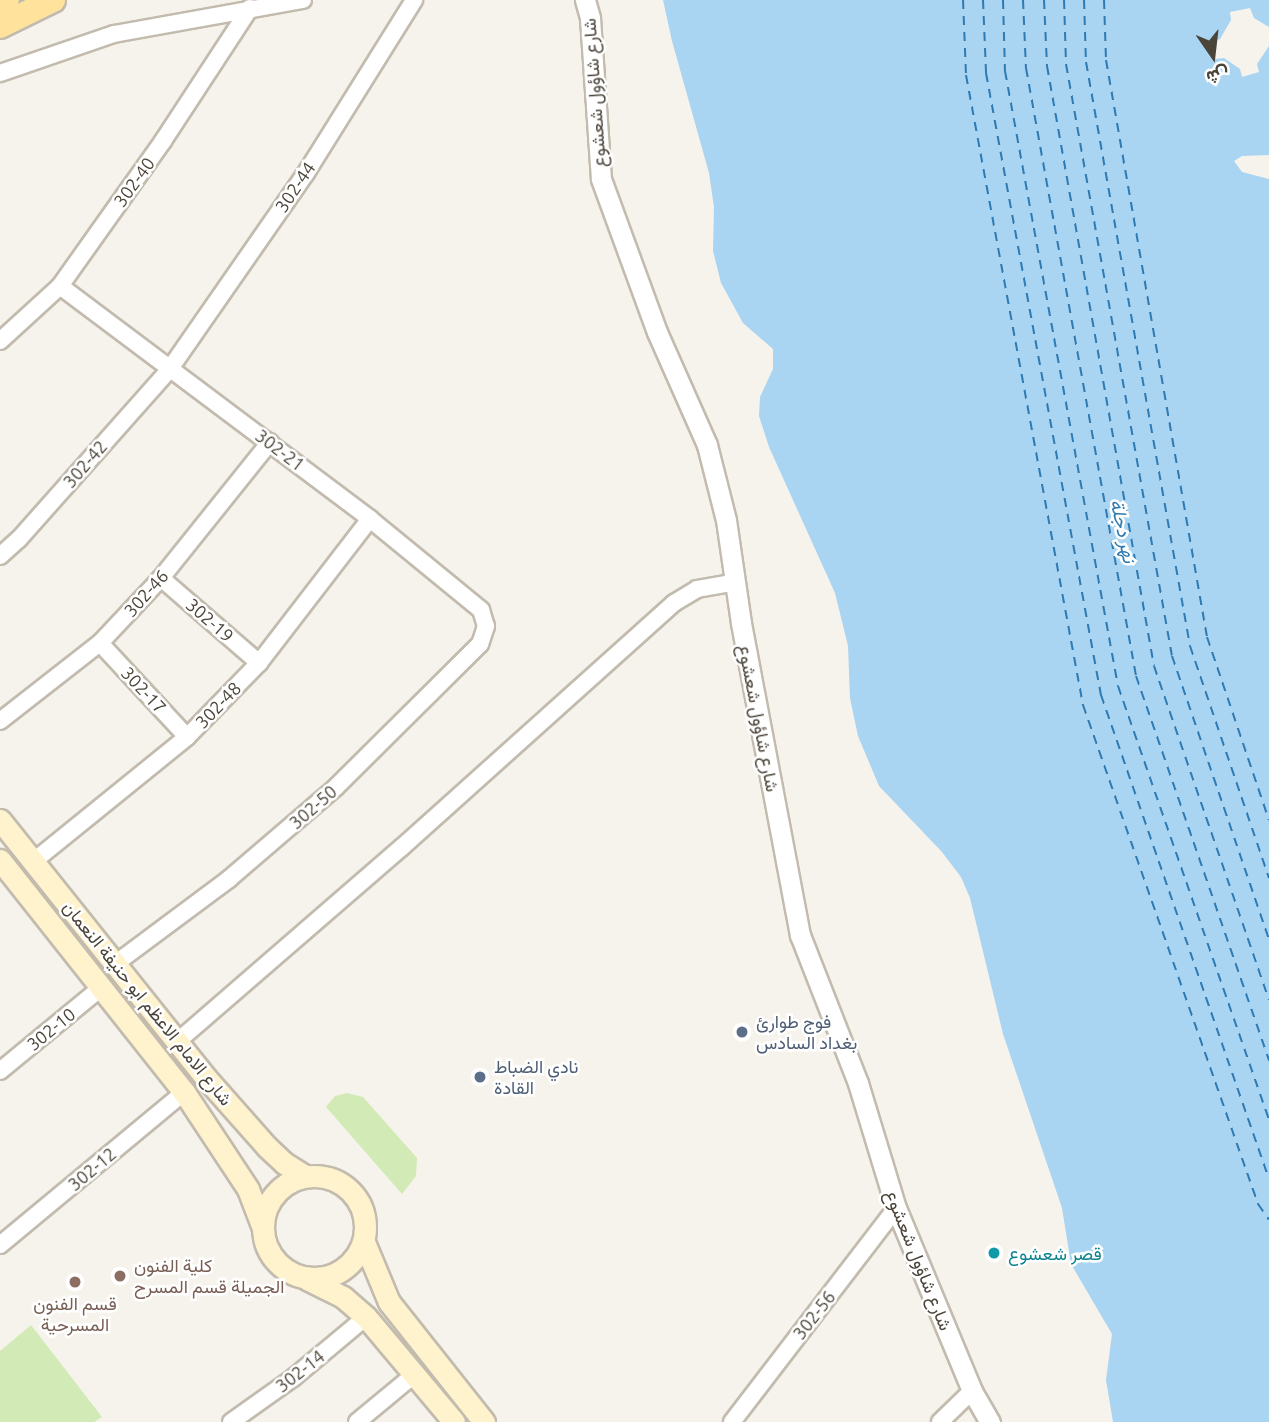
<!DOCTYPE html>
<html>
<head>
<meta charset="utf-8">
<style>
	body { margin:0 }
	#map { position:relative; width:1269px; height:1422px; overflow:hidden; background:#f6f3ec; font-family:Ubuntu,Vazirmatn,sans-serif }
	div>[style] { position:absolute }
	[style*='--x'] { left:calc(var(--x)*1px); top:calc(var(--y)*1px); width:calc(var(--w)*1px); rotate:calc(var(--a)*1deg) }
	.green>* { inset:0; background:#d2eab5 }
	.water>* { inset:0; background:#a9d4f2 }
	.pier>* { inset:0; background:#f6f3ec }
	.ferry>* { height:2px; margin-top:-1px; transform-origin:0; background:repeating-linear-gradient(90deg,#2e7ab2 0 9px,transparent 0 16px) }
	.roads { filter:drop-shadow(2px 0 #c2bbae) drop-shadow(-2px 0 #c2bbae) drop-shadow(0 2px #c2bbae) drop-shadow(0 -2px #c2bbae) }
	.minor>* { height:16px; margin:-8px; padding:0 8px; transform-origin:8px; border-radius:8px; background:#fff }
	.tertiary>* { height:19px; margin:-9.5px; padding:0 9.5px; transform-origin:9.5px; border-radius:9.5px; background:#fff }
	.secondary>* { height:21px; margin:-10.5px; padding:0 10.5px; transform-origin:10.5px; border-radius:10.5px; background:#fff3cd }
	.secondary>.ring { margin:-10.5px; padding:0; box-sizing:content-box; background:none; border:21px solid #fff3cd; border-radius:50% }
	.primary>* { height:24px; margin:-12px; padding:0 12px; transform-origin:12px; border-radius:12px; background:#ffe39c }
	.dots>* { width:19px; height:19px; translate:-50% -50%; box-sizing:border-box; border:4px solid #fff; border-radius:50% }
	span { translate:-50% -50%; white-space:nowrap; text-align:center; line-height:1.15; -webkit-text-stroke:5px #fff; paint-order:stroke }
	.street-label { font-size:18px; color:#4b4439 }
	.service-label { font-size:18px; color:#4e5e75 }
	.left { translate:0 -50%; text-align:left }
	.culture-label { font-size:18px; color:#0d838f }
	.education-label { font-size:18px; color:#785e54 }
	.water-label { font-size:19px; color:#2e7ab2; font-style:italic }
	.north { position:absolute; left:1178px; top:21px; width:70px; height:70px; -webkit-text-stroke:5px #fff; paint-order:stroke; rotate:166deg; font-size:19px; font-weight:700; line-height:28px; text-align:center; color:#4b4439 }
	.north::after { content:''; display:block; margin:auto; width:24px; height:32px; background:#4b4439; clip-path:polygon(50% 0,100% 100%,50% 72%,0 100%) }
</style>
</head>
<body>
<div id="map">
	<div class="green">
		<div style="clip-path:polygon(347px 1093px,363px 1097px,417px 1158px,416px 1176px,402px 1194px,326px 1107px,335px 1096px)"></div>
		<div style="clip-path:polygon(31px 1325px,102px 1417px,94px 1422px,0 1422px,0 1351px)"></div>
	</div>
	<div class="water">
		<div style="clip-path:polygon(663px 0,1269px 0,1269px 155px,1242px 156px,1234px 161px,1242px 172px,1269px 179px,1269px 1422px,1113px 1422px,1106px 1380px,1112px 1334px,1071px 1264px,1062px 1208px,1003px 1034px,970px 898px,961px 877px,942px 852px,879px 786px,858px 736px,850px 698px,848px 646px,835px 593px,769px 447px,759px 416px,760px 397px,773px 369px,773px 349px,743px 323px,721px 283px,713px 251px,714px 207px,709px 173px,672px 41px)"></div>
	</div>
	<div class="pier">
		<div style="clip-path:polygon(1250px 8px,1254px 18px,1269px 27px,1269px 46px,1257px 64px,1259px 72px,1242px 77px,1240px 69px,1224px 58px,1215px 59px,1212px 42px,1220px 39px,1231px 20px,1230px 12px)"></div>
	</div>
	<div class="ferry">
		<div style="--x:963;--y:0;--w:75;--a:87.7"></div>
		<div style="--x:966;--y:75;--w:641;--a:79.48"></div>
		<div style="--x:1083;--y:705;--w:529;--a:70.67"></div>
		<div style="--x:1258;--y:1204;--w:19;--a:55"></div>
		<div style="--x:983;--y:0;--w:73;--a:87.6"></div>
		<div style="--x:986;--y:73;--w:633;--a:79.53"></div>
		<div style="--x:1101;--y:695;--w:512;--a:70.86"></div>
		<div style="--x:1003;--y:0;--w:71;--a:88.4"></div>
		<div style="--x:1005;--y:71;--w:625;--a:79.59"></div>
		<div style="--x:1118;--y:686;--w:459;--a:70.8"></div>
		<div style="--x:1023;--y:0;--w:68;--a:87.5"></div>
		<div style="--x:1026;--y:68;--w:618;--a:79.74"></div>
		<div style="--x:1136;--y:676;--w:407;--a:70.9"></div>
		<div style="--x:1044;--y:0;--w:66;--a:87.4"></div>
		<div style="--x:1047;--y:66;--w:609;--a:79.89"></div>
		<div style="--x:1154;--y:666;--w:353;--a:71"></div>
		<div style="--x:1064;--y:0;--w:64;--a:88.2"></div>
		<div style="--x:1066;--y:64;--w:601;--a:79.85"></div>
		<div style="--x:1172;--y:656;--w:300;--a:71.1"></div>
		<div style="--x:1084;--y:0;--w:62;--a:88.2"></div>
		<div style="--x:1086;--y:62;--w:593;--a:79.9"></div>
		<div style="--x:1190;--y:646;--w:245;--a:71.2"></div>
		<div style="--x:1104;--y:0;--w:60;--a:88.1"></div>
		<div style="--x:1106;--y:60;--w:586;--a:80.07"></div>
		<div style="--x:1207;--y:637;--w:193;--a:71.3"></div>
	</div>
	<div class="roads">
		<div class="minor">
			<div style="--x:0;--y:73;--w:120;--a:-18.9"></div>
			<div style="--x:114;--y:34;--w:192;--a:-10.2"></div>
			<div style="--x:60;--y:286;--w:388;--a:36.9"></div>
			<div style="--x:370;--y:519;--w:144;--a:39.3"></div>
			<div style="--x:481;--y:610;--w:17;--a:73"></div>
			<div style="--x:486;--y:626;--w:19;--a:108"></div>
			<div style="--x:480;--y:644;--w:204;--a:135.2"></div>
			<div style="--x:335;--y:788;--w:140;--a:139.4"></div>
			<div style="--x:229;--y:879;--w:142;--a:143.3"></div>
			<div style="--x:0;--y:341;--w:81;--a:-42.5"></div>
			<div style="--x:60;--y:286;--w:178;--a:-54.6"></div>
			<div style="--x:163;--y:141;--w:159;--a:-56.8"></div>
			<div style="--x:0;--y:556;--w:25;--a:-42"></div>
			<div style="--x:19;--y:539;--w:226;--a:-48.4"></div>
			<div style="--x:169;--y:370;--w:240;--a:-55.2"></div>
			<div style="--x:306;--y:173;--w:204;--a:-58"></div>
			<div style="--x:161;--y:578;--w:130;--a:40.9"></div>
			<div style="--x:100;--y:643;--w:128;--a:47.2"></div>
			<div style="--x:0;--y:721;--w:127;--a:-38"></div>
			<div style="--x:100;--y:643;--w:89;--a:-46.8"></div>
			<div style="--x:161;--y:578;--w:174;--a:-51.3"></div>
			<div style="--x:34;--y:861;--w:197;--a:-39"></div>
			<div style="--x:187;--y:737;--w:103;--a:-45.8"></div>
			<div style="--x:259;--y:663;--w:182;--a:-52.4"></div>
			<div style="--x:178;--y:1041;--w:295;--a:-40.9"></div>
			<div style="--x:401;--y:848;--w:367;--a:-41.9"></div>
			<div style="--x:674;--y:603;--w:27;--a:-31"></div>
			<div style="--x:697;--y:589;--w:39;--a:-10"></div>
			<div style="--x:0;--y:1071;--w:132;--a:-39.5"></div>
			<div style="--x:0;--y:1245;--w:239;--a:-39.7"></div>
			<div style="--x:231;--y:1422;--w:76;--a:-35.4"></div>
			<div style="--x:293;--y:1378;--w:95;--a:-39.9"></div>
			<div style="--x:357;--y:1422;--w:75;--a:-39.6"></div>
			<div style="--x:732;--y:1422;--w:270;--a:-52.5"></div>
			<div style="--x:940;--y:1422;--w:45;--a:-44.1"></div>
		</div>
		<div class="tertiary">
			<div style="--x:585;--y:0;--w:19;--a:74"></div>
			<div style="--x:590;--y:18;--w:161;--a:86.1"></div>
			<div style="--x:601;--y:179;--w:163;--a:69.9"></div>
			<div style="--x:657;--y:332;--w:124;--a:66.1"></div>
			<div style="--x:707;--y:445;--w:77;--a:75.8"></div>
			<div style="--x:726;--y:520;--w:104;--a:81.7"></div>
			<div style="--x:741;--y:623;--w:318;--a:79.3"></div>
			<div style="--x:800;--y:935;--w:159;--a:68.6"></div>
			<div style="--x:858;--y:1083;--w:131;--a:73.1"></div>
			<div style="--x:896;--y:1208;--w:198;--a:67.4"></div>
			<div style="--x:972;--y:1391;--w:36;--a:60"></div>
		</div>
		<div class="secondary">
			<div style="--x:0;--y:820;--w:330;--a:51.4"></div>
			<div style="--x:206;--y:1078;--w:92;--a:48.5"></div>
			<div style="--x:267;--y:1147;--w:23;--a:43"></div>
			<div style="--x:284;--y:1163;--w:25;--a:32"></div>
			<div style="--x:0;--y:860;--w:296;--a:51.6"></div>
			<div style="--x:184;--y:1092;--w:116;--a:56.6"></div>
			<div style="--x:248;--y:1189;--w:39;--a:69"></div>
			<div class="ring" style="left:263px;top:1176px;width:81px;height:81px"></div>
			<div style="--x:364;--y:1242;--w:65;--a:67.4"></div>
			<div style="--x:389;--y:1302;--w:153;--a:51.6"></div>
			<div style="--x:307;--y:1279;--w:40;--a:26.6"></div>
			<div style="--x:343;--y:1297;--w:30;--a:41"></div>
			<div style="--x:366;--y:1317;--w:137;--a:50"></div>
		</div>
		<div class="primary">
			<div style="--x:0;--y:2;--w:7;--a:-16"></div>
			<div style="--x:0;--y:26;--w:59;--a:-26.1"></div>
		</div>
	</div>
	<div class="dots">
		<div style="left:742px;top:1032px;background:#5c6f8a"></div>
		<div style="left:480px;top:1077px;background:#5c6f8a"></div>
		<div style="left:994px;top:1253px;background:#0f9aa8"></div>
		<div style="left:120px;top:1276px;background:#8d6e63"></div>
		<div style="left:75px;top:1282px;background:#8d6e63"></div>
	</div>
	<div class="street-label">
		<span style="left:594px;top:93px;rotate:-94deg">شارع شاؤول شعشوع</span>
		<span style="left:134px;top:182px;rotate:-54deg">302-40</span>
		<span style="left:295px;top:187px;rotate:-56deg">302-44</span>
		<span style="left:280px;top:450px;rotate:37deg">302-21</span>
		<span style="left:85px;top:464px;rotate:-49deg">302-42</span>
		<span style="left:146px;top:593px;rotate:-48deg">302-46</span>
		<span style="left:210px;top:620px;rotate:41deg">302-19</span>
		<span style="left:144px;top:690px;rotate:47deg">302-17</span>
		<span style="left:218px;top:705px;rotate:-46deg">302-48</span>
		<span style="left:759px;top:718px;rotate:79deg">شارع شاؤول شعشوع</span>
		<span style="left:313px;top:807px;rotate:-41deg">302-50</span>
		<span style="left:148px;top:1003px;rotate:51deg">شارع الامام الاعظم ابو حنيفة النعمان</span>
		<span style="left:51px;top:1029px;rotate:-39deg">302-10</span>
		<span style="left:92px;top:1169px;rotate:-40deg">302-12</span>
		<span style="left:919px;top:1260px;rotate:68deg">شارع شاؤول شعشوع</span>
		<span style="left:814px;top:1315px;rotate:-52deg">302-56</span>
		<span style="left:300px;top:1371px;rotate:-38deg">302-14</span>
	</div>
	<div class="service-label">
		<span class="left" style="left:756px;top:1032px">فوج طوارئ<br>بغداد السادس</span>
		<span class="left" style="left:494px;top:1077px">نادي الضباط<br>القادة</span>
	</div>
	<div class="culture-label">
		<span class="left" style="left:1008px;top:1253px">قصر شعشوع</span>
	</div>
	<div class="education-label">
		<span class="left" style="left:134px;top:1276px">كلية الفنون<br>الجميلة قسم المسرح</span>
		<span style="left:75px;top:1314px">قسم الفنون<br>المسرحية</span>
	</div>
	<div class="water-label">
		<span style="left:1123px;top:531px;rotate:78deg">نهر دجلة</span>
	</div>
	<div class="north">ش</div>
</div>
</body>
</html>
